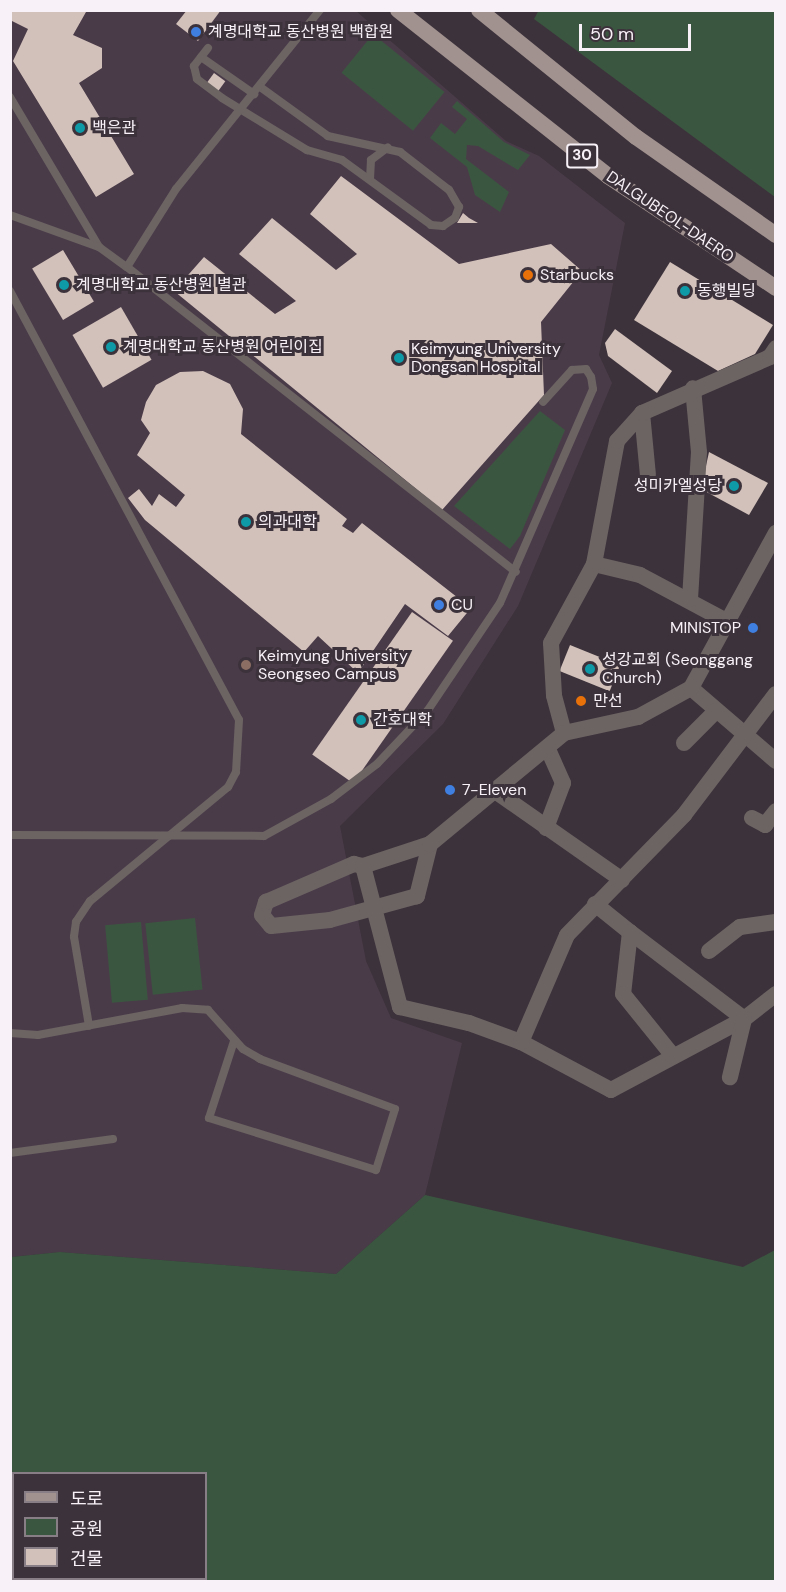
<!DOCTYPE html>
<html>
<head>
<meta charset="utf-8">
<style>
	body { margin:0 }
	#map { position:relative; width:786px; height:1592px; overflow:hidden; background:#3c323b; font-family:"DM Sans","Noto Sans KR",sans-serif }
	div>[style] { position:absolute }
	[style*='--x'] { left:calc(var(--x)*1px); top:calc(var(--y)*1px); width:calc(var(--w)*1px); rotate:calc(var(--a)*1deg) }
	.built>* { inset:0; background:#4a3b49 }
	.green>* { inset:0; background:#3b5640; transform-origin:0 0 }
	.building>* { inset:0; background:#d2c1ba; transform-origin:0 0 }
	.service>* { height:8px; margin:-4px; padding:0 4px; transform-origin:4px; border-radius:4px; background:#6c6463 }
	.minor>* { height:16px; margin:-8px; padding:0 8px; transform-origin:8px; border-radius:8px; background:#6c6463 }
	.primary>* { height:16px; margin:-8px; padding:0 8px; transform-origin:8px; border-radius:8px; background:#a1928f }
	.dots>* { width:16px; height:16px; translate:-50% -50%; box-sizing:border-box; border:3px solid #3c323b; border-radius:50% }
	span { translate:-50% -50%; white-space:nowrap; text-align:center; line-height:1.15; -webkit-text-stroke:6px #3c323b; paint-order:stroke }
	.shield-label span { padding:2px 4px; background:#3c323b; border:2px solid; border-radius:4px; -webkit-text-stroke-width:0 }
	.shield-label { font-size:15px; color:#f8f1f7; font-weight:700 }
	.poi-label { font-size:16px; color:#f8f1f7 }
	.left { translate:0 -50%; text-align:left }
	.right { translate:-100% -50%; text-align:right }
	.street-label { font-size:16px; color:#f8f1f7 }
	.frame { position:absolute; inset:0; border:12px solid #f8f1f7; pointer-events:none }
	.legend { position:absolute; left:12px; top:1472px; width:195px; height:108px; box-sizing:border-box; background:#3c323b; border:2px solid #877e86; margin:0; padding:8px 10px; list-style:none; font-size:18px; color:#f8f1f7 }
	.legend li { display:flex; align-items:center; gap:12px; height:30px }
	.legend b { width:30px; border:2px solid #877e86 }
	.scale { position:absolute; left:579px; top:24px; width:112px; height:27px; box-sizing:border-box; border:3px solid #f8f1f7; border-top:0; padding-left:8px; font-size:18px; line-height:21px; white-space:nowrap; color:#f8f1f7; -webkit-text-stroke:4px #3c323b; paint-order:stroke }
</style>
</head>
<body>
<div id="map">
	<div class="built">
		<div style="clip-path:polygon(11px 11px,356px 11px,506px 141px,539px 156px,625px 223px,599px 355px,612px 383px,518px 606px,443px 724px,340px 826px,366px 961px,391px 1018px,462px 1043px,425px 1195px,336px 1274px,60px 1252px,11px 1257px)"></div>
	</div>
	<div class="green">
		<div style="clip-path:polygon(539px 10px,775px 11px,775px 197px,534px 19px)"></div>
		<div style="left:373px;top:34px;width:92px;height:50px;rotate:39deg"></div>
		<div style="clip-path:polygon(457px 101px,504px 142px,530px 155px,518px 170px,478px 146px,467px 145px,466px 159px,509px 192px,500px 212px,475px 195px,467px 167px,430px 138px,441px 123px,455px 134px,467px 119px,452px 107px)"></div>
		<div style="clip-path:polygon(540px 411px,565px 430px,520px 536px,510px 549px,454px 506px)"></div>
		<div style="left:195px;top:918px;width:72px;height:50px;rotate:84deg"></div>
		<div style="left:141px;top:922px;width:78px;height:36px;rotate:85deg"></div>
		<div style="clip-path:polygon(evenodd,425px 1195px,743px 1267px,775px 1250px,775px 1581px,11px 1581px,11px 1257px,60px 1252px,336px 1274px,425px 1195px,14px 1474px,206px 1474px,206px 1578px,14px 1578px,14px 1474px)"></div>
	</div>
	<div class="building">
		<div style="clip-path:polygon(10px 10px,86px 12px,73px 35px,102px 48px,102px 68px,79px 83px,134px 174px,96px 197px,13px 61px,28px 29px,10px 20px)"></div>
		<div style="clip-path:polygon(187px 10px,221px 10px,198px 41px,176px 24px)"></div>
		<div style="left:214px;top:73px;width:14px;height:13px;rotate:36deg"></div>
		<div style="clip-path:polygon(341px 176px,459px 264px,551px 244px,582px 271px,541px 322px,544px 395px,442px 510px,174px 291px,204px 257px,275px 314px,296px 301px,239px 254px,272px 218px,336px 270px,357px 254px,310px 214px)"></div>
		<div style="clip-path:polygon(463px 213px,469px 218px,478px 223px,457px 223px)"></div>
		<div style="left:63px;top:250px;width:60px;height:36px;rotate:59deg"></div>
		<div style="clip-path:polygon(670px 262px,773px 325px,755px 354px,718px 371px,634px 320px)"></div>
		<div style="left:121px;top:307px;width:61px;height:56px;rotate:60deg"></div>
		<div style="clip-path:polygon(615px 329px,672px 371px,657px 393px,608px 356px,605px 343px)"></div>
		<div style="clip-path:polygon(203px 371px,230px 384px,243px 409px,241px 434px,347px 519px,342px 526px,353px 533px,362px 523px,471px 608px,448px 636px,405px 604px,358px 673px,318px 636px,304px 652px,145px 520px,128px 498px,139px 489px,152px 506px,159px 494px,176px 507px,185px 495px,137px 455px,150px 433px,141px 420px,146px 402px,156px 385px,180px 372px)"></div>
		<div style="clip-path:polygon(709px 452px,768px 483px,749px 515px,701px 489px)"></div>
		<div style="left:412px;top:612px;width:50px;height:174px;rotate:35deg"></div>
		<div style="left:570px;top:645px;width:54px;height:28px;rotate:22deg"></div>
	</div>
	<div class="service">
		<div style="--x:208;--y:48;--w:23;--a:128"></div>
		<div style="--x:194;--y:66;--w:13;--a:77"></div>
		<div style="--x:197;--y:79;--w:31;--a:37"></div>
		<div style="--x:222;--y:98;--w:100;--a:31.5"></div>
		<div style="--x:307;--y:150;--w:36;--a:16"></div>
		<div style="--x:342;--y:160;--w:110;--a:36.1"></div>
		<div style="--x:431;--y:225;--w:12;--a:5"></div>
		<div style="--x:443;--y:226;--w:14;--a:-34"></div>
		<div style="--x:455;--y:218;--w:12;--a:-70"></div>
		<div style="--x:459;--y:207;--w:20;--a:-120"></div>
		<div style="--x:449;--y:190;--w:62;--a:-142.2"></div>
		<div style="--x:400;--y:152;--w:74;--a:-167.5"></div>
		<div style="--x:328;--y:136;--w:84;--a:-144.2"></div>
		<div style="--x:201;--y:57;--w:65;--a:34.9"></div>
		<div style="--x:10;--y:97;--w:174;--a:59.3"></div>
		<div style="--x:370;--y:179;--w:19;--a:-87"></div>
		<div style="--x:371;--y:160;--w:21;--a:-37"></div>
		<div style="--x:10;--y:215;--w:95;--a:19.8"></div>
		<div style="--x:99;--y:247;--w:34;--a:36"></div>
		<div style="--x:127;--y:267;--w:494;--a:38.1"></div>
		<div style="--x:127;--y:267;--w:92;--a:-57.9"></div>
		<div style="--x:176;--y:189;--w:230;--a:-51.2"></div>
		<div style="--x:10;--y:291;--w:486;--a:61.9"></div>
		<div style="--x:239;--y:720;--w:52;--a:93.3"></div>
		<div style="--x:236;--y:772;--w:17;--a:118"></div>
		<div style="--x:228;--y:787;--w:179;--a:140.4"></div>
		<div style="--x:90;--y:901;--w:25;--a:124"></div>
		<div style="--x:76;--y:922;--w:15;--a:98"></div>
		<div style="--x:74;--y:937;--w:90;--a:80.4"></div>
		<div style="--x:10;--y:835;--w:254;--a:0.2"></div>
		<div style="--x:264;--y:836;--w:77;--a:-28.9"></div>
		<div style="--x:331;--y:799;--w:58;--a:-37.3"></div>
		<div style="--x:377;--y:764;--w:74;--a:-46.6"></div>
		<div style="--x:428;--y:710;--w:129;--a:-56.1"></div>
		<div style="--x:500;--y:603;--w:233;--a:-66.5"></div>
		<div style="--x:593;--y:389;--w:12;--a:-99"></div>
		<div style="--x:591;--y:377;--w:9;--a:-122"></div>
		<div style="--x:586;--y:369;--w:14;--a:176"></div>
		<div style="--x:572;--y:370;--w:43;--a:132.2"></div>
		<div style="--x:10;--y:1033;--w:28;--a:4"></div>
		<div style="--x:38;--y:1035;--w:147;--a:-10.6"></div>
		<div style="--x:182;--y:1008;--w:26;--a:4"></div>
		<div style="--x:208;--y:1010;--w:52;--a:48.1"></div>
		<div style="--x:243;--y:1049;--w:20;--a:30"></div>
		<div style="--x:260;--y:1059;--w:144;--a:20.3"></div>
		<div style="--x:395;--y:1109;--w:64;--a:107.3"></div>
		<div style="--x:376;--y:1170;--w:175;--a:-162.7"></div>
		<div style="--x:209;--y:1118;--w:81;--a:-72"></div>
		<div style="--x:10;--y:1153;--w:104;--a:-7.7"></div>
	</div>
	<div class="minor">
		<div style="--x:642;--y:413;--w:62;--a:84.5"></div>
		<div style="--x:594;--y:564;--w:47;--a:13.4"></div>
		<div style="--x:640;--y:575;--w:98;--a:28.1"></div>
		<div style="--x:690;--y:599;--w:147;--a:-86.5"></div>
		<div style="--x:699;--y:452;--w:64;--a:-95.4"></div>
		<div style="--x:691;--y:688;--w:112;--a:40.7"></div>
		<div style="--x:564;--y:733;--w:39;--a:-105"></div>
		<div style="--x:554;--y:695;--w:52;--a:-93.3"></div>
		<div style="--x:551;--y:643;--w:90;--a:-61.4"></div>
		<div style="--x:594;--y:564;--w:125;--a:-79.4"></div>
		<div style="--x:617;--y:441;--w:38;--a:-48"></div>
		<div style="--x:642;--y:413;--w:140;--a:-23.6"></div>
		<div style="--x:770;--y:357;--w:11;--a:-56"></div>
		<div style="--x:684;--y:743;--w:45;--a:-45"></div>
		<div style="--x:495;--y:791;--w:155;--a:35"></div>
		<div style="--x:752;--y:818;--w:15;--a:28"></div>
		<div style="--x:765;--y:825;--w:18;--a:-52"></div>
		<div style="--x:546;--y:828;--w:48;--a:-69.3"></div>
		<div style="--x:563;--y:783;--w:36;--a:-114"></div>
		<div style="--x:430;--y:844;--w:54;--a:104"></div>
		<div style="--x:417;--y:896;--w:90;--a:164.6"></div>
		<div style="--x:330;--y:920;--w:59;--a:174.2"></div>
		<div style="--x:271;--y:926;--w:14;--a:-129"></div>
		<div style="--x:262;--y:915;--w:14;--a:-73"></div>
		<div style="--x:266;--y:902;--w:96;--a:-23.4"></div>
		<div style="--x:354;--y:864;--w:9;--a:13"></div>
		<div style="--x:363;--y:866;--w:71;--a:-18.2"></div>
		<div style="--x:430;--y:844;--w:174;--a:-39.6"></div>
		<div style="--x:564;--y:733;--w:76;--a:-12.2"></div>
		<div style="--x:638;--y:717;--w:60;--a:-28.7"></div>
		<div style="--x:691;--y:688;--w:177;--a:-61.3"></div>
		<div style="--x:363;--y:866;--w:146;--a:75.3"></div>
		<div style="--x:400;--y:1007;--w:71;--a:13.1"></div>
		<div style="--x:469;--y:1023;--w:55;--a:20.1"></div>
		<div style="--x:521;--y:1042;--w:102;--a:28.1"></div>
		<div style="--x:611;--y:1090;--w:151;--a:-28.1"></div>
		<div style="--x:744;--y:1019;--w:41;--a:-38"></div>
		<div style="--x:595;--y:904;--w:45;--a:38.7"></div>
		<div style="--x:630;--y:932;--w:62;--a:96.4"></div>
		<div style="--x:623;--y:994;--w:80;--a:51.1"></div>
		<div style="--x:630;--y:932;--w:143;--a:37.3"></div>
		<div style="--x:744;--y:1019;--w:60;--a:103.6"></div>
		<div style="--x:709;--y:951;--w:39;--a:-38"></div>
		<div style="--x:740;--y:927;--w:36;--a:-8"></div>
		<div style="--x:521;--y:1042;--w:116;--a:-66.7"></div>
		<div style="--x:567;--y:935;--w:168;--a:-45.7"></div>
		<div style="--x:684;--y:815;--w:152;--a:-52.8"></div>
	</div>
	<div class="primary">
		<div style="--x:398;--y:10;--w:268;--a:38.3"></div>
		<div style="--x:608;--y:176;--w:202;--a:33.7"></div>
		<div style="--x:479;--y:10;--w:202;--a:39"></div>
		<div style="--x:636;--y:137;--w:171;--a:35"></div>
	</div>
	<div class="dots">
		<div style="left:196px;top:32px;background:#3f7fe0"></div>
		<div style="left:80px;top:128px;background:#0f9aa8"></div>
		<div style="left:528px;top:275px;background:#e8710a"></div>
		<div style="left:64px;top:285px;background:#0f9aa8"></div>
		<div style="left:685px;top:291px;background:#0f9aa8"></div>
		<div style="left:111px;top:347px;background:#0f9aa8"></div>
		<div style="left:399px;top:358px;background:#0f9aa8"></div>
		<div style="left:734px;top:486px;background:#0f9aa8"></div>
		<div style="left:246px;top:522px;background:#0f9aa8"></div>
		<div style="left:439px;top:605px;background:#3f7fe0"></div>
		<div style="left:753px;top:628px;background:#3f7fe0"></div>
		<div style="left:246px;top:665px;background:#8d6e63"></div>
		<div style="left:590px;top:669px;background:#0f9aa8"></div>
		<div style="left:581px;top:701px;background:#e8710a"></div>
		<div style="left:361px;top:720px;background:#0f9aa8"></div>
		<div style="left:450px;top:790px;background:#3f7fe0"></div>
	</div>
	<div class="shield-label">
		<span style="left:582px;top:156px">30</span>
	</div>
	<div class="poi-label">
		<span class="left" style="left:208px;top:32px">계명대학교 동산병원 백합원</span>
		<span class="left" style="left:92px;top:128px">백은관</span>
		<span class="left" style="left:540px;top:275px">Starbucks</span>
		<span class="left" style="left:76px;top:285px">계명대학교 동산병원 별관</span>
		<span class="left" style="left:697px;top:291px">동행빌딩</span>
		<span class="left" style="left:123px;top:347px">계명대학교 동산병원 어린이집</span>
		<span class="left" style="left:411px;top:358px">Keimyung University<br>Dongsan Hospital</span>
		<span class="right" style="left:722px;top:486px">성미카엘성당</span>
		<span class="left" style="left:258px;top:522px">의과대학</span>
		<span class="left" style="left:451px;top:605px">CU</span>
		<span class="right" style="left:741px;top:628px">MINISTOP</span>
		<span class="left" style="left:258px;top:665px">Keimyung University<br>Seongseo Campus</span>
		<span class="left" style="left:602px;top:669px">성강교회 (Seonggang<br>Church)</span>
		<span class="left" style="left:593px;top:701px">만선</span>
		<span class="left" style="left:373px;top:720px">간호대학</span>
		<span class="left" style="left:462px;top:790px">7-Eleven</span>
	</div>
	<div class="street-label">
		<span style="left:670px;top:217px;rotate:34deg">DALGUBEOL-DAERO</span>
	</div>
	<div class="frame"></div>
	<ul class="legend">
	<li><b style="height:8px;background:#a1928f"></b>도로</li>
	<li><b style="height:16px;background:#3b5640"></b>공원</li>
	<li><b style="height:16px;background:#d2c1ba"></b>건물</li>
	</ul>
	<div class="scale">50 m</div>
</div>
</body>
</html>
